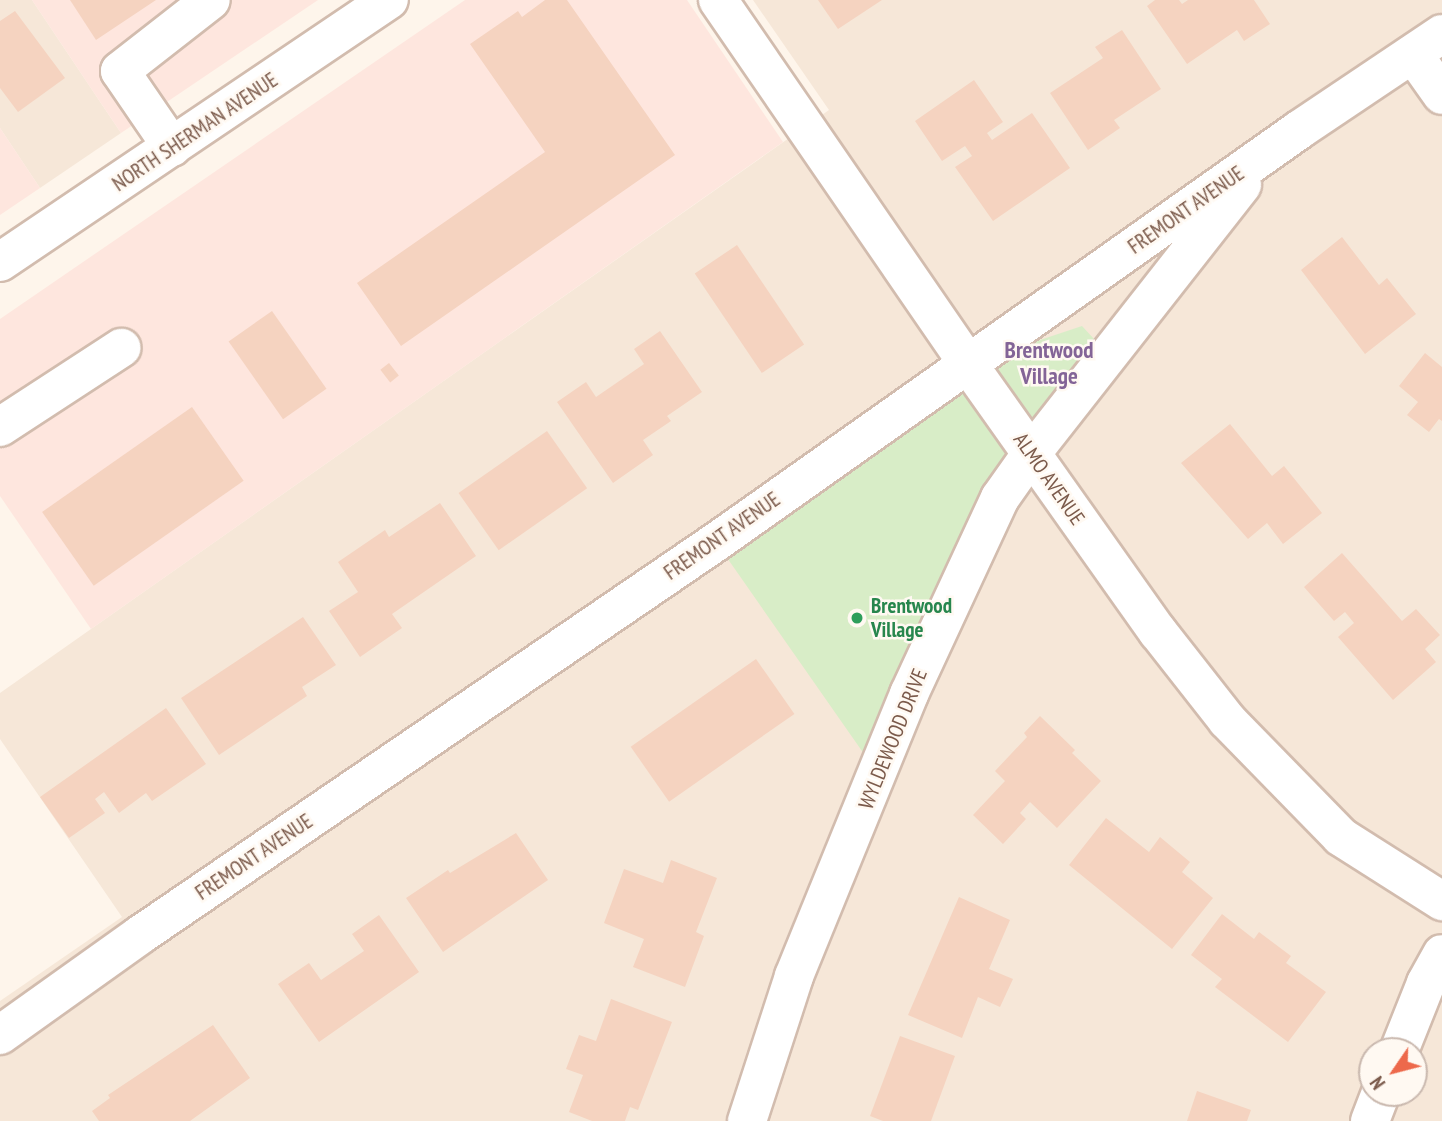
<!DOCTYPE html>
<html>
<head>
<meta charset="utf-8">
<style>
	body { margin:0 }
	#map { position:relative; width:1442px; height:1121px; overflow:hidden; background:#fef5eb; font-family:"PT Sans Narrow",sans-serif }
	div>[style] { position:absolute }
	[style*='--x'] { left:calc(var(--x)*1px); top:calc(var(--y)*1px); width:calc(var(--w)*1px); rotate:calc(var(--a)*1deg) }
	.residential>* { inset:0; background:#f6e7d8 }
	.commercial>* { inset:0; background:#fee6de }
	.green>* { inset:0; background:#d8edc7 }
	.building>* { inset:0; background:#f5d3c0; transform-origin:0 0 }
	.roads { filter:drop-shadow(2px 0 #d2bcae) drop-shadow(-2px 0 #d2bcae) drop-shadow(0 2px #d2bcae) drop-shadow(0 -2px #d2bcae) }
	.minor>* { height:38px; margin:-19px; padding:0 19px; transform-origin:19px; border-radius:19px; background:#fff }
	.dots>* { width:19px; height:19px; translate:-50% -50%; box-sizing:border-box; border:4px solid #fff9f2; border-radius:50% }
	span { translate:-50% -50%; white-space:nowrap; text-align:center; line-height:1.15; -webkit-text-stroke:5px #fff9f2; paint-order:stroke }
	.street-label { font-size:21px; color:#7b5a4b }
	.leisure-label { font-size:21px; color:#27864d; font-weight:700 }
	.left { translate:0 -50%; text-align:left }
	.neighbourhood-label { font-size:23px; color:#836497; font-weight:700 }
	.north { position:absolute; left:1358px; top:1037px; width:70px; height:70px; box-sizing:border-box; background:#fff9f2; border:2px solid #cab9af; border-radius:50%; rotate:235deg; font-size:19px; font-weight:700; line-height:28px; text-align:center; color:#7b5a4b }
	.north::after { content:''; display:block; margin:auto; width:24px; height:32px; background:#ed694b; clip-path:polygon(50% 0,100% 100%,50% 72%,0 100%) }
</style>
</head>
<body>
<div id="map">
	<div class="residential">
		<div style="clip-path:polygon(0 0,32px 0,121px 133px,40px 188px,0 128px)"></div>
		<div style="clip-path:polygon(evenodd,753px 0,1442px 0,1442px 1121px,0 1121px,0 1001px,122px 917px,0 739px,0 693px,829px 110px,753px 0,1372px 1051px,1414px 1051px,1414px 1093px,1372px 1093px,1372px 1051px)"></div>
	</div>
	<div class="commercial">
		<div style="clip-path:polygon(32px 0,318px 0,121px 133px)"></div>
		<div style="clip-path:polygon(465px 0,687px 0,783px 142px,91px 629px,0 496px,0 319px)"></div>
		<div style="clip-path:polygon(0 128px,40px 188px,0 215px)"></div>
	</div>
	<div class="green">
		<div style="clip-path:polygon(1082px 326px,1094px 339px,1031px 454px,878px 774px,716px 542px,968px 364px)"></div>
	</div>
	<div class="building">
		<div style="clip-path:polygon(70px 0,156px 0,96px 40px)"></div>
		<div style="clip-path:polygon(545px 0,567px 0,675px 155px,401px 346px,357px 283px,545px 152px,470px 44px,518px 11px,522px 17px)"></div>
		<div style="clip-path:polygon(818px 0,882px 0,838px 29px)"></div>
		<div style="clip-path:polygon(1155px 0,1179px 0,1182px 4px,1188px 0,1254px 0,1270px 24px,1244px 41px,1237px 30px,1187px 64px,1147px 6px)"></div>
		<div style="clip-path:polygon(15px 11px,65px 78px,18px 112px,0 88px,0 21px)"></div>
		<div style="clip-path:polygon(1122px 30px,1161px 89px,1114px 120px,1120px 128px,1088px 150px,1050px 93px,1103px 58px,1095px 47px)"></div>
		<div style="clip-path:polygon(974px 80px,1003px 122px,987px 133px,992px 140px,1032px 113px,1070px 168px,993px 221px,955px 167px,972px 156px,965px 146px,942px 161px,915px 121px)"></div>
		<div style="clip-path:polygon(1342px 237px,1379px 285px,1387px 278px,1416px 314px,1365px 354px,1301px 270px)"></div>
		<div style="left:737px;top:245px;width:120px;height:51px;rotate:56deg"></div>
		<div style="left:272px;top:311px;width:95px;height:53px;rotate:55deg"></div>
		<div style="clip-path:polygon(660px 331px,702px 392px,667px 416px,671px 421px,643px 440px,653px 455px,613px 483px,557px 402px,586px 382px,596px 397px,644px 364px,634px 349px)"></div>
		<div style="clip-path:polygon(1425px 353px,1442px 367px,1442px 421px,1439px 419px,1429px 432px,1407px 415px,1418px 402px,1399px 386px)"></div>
		<div style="left:389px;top:363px;width:16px;height:11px;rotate:52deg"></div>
		<div style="left:192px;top:407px;width:90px;height:183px;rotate:55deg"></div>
		<div style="clip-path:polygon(1230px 424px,1272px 476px,1284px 466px,1322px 513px,1283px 544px,1267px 523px,1248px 539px,1181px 463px)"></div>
		<div style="left:547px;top:431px;width:70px;height:108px;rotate:55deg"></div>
		<div style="clip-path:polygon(440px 503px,476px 556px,392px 614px,402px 628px,360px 657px,329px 611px,358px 592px,338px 562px,385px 530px,389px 537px)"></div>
		<div style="clip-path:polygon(1342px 553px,1402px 621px,1416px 609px,1440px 635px,1425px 649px,1436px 662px,1393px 700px,1338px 637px,1354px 623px,1345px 612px,1334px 621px,1304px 587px)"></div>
		<div style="clip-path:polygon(303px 617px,336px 665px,302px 687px,307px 696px,219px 755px,181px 698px)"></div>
		<div style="left:756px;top:659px;width:67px;height:153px;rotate:55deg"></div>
		<div style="clip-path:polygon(166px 708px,206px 764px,152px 801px,146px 793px,119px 813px,104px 792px,95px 799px,105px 813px,69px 838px,40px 797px)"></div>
		<div style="clip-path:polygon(1040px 716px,1075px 750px,1072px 753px,1101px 781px,1057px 828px,1030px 802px,1020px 813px,1026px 819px,1003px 844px,973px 815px,1005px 781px,995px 771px,1027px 737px,1024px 733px)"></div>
		<div style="clip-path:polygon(1106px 818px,1149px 852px,1160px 837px,1190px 862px,1182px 872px,1213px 898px,1172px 949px,1069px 865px)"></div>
		<div style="clip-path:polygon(516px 833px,548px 880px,443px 952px,406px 898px,448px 870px,450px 873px)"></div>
		<div style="clip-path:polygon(671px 860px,717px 878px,696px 932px,704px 936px,685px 987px,633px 967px,644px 939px,604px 923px,624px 869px,663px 883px)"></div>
		<div style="clip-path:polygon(959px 897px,1010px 920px,989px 969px,1013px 979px,1000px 1007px,978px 997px,962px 1038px,908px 1015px)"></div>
		<div style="clip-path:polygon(1222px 914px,1254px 939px,1259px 932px,1291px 956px,1286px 963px,1326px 992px,1288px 1042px,1215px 987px,1222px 979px,1191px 955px)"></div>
		<div style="clip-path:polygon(379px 915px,419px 972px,319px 1042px,278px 984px,309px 963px,321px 980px,364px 951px,352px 934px)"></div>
		<div style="clip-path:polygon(611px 999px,672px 1022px,638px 1110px,630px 1107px,625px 1121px,592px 1121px,569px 1112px,583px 1075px,566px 1069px,579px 1035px,596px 1041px)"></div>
		<div style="clip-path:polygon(213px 1025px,250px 1078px,190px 1121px,99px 1121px,92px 1111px,110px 1098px,108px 1095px)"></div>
		<div style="clip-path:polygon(900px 1036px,955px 1056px,931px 1121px,883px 1121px,870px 1116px)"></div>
		<div style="clip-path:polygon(1197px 1091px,1251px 1110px,1247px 1121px,1187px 1121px)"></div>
	</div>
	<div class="roads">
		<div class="minor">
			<div style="--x:718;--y:0;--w:442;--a:55.5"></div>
			<div style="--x:968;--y:364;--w:329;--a:54.7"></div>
			<div style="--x:1158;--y:632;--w:112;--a:51.9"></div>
			<div style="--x:1227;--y:720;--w:163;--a:45.7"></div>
			<div style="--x:1341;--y:837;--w:120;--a:32.4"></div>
			<div style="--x:1413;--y:54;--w:50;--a:54.7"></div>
			<div style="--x:172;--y:147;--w:92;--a:-124.4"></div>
			<div style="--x:120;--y:71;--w:115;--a:-38"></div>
			<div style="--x:0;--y:262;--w:469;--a:-34"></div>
			<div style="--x:0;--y:427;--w:145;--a:-33.1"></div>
			<div style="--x:0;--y:1035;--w:172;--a:-35.5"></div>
			<div style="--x:140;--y:935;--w:697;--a:-34.31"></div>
			<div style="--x:716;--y:542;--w:714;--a:-35.25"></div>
			<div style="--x:1299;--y:130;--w:172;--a:-33.9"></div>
			<div style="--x:1399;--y:1051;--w:73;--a:-68.3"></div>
			<div style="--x:1426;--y:983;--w:33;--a:-61"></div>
			<div style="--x:747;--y:1121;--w:152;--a:-72"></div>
			<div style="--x:794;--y:976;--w:305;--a:-67.8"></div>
			<div style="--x:909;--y:694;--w:216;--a:-65.1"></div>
			<div style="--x:1000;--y:498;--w:54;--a:-54.8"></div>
			<div style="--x:1031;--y:454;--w:342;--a:-51.9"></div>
			<div style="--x:1370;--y:1121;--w:30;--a:-69"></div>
		</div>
	</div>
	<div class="dots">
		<div style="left:857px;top:618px;background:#2e9e5b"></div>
	</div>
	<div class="street-label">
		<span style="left:195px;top:132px;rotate:-34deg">NORTH SHERMAN AVENUE</span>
		<span style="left:1186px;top:210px;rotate:-35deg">FREMONT AVENUE</span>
		<span style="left:1049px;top:479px;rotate:55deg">ALMO AVENUE</span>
		<span style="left:722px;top:536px;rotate:-35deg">FREMONT AVENUE</span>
		<span style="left:893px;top:739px;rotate:-68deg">WYLDEWOOD DRIVE</span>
		<span style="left:254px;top:857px;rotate:-34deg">FREMONT AVENUE</span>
	</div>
	<div class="leisure-label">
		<span class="left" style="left:871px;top:618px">Brentwood<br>Village</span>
	</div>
	<div class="neighbourhood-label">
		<span style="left:1049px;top:363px">Brentwood<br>Village</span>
	</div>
	<div class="north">N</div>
</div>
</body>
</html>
